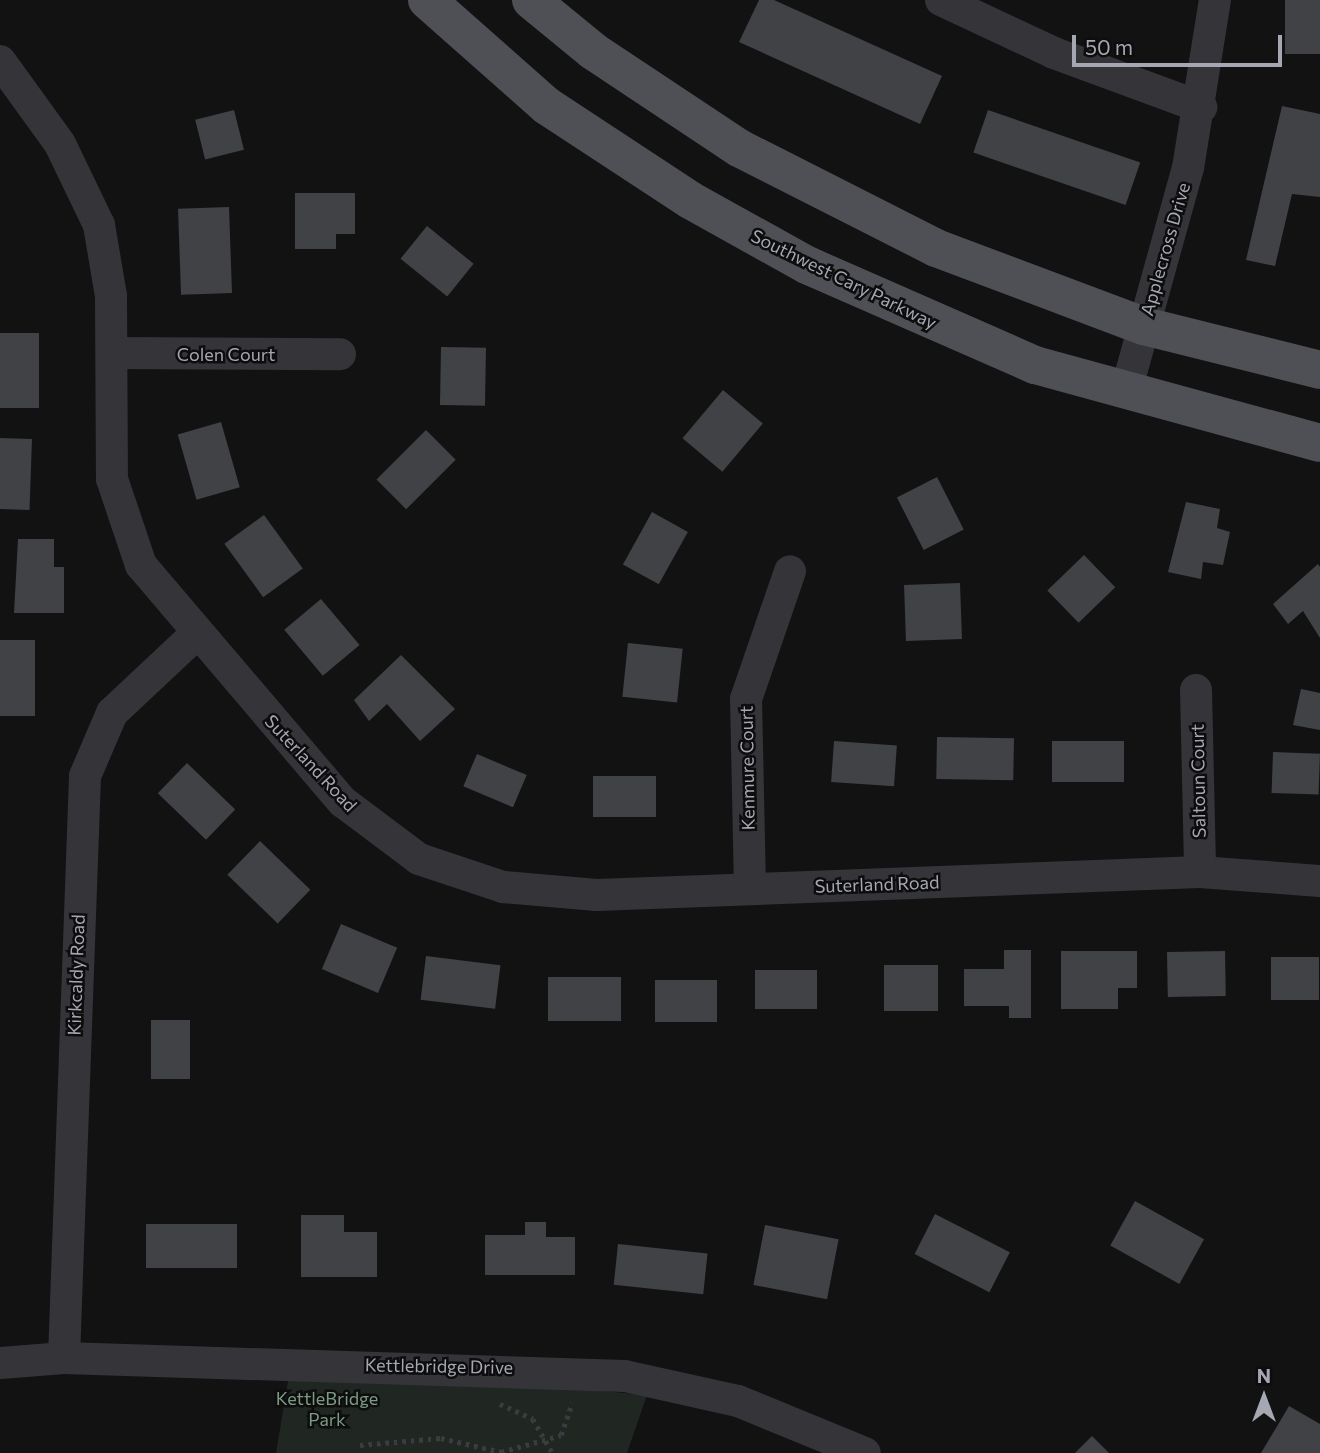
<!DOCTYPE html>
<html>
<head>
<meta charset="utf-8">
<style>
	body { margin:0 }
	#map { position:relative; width:1320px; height:1453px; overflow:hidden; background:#121213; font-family:Commissioner,sans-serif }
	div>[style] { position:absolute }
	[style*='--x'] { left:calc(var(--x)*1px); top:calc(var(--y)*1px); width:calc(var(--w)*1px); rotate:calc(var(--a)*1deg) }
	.green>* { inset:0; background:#202722 }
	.building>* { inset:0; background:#414246; transform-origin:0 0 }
	.path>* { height:4.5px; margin-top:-2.25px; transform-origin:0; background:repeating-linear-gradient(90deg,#3b3c40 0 3.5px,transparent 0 8.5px) }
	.minor>* { height:32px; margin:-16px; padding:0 16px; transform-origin:16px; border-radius:16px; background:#353539 }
	.primary>* { height:38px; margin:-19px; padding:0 19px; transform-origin:19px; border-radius:19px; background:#4f5056 }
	span { translate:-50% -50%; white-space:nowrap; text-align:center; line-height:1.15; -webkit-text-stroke:5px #0d0d0e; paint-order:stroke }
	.street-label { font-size:18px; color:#a5a7b2 }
	.park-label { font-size:18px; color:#7d9b84 }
	.north { position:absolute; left:1229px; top:1362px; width:70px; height:70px; -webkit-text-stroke:5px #0d0d0e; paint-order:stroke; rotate:0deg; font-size:19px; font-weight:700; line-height:28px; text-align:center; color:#a5a7b2 }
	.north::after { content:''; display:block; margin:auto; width:24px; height:32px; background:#a5a7b2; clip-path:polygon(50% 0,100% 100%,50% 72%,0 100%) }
	.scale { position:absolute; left:1072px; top:35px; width:210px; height:32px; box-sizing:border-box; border:4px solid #a5a7b2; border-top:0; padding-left:9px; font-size:21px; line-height:24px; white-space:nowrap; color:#a5a7b2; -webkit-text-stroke:5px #0d0d0e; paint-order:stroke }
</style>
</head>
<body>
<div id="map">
	<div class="green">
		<div style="clip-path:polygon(291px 1363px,647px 1395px,627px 1453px,276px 1453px)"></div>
	</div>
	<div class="building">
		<div style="clip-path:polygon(759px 0,774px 0,942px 76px,920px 124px,739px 42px)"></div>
		<div style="left:1285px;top:0;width:35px;height:54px"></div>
		<div style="clip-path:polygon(1282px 106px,1320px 114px,1320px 197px,1292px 194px,1275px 266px,1246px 260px)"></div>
		<div style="left:234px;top:110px;width:41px;height:40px;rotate:76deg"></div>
		<div style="left:988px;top:110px;width:161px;height:45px;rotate:19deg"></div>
		<div style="clip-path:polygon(295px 193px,355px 193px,355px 234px,336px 234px,336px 249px,295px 249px)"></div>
		<div style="left:229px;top:207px;width:86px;height:51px;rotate:88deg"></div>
		<div style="left:427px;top:226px;width:60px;height:42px;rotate:39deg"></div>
		<div style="left:0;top:333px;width:39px;height:75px"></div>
		<div style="left:441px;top:347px;width:45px;height:58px;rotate:1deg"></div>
		<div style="left:723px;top:390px;width:52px;height:63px;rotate:40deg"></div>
		<div style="left:221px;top:422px;width:68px;height:45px;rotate:74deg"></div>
		<div style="left:426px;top:430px;width:42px;height:70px;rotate:45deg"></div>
		<div style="left:0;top:438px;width:32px;height:71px;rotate:2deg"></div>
		<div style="left:937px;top:477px;width:59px;height:45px;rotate:63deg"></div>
		<div style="clip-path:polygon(1186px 502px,1220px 509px,1217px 528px,1230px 532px,1223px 565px,1203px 562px,1201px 579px,1168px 572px)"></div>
		<div style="left:652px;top:512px;width:41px;height:60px;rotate:29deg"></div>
		<div style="left:264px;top:515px;width:66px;height:49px;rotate:54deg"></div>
		<div style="clip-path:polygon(18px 539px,54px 539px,54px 567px,64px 567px,64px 613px,14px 613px)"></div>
		<div style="left:1084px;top:555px;width:45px;height:51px;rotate:46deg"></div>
		<div style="clip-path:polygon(1318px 564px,1320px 567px,1320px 638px,1303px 611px,1288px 624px,1273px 604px)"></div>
		<div style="left:960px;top:583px;width:56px;height:56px;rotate:88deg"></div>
		<div style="left:321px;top:599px;width:60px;height:48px;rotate:50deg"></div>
		<div style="left:0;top:640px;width:35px;height:76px"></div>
		<div style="left:628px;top:643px;width:55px;height:54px;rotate:6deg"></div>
		<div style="clip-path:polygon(401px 655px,455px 709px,420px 741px,387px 704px,369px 721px,354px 700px)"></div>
		<div style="clip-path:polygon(1301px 689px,1320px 693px,1320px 730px,1293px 725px)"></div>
		<div style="left:937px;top:737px;width:77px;height:42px;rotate:1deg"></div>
		<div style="left:834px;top:741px;width:63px;height:41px;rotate:4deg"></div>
		<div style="left:1052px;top:741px;width:72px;height:41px"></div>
		<div style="left:1273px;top:752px;width:47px;height:41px;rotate:2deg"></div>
		<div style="left:477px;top:754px;width:54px;height:35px;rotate:23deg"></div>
		<div style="left:187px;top:763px;width:67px;height:42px;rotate:44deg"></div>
		<div style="left:593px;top:776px;width:63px;height:41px"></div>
		<div style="left:260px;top:841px;width:70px;height:47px;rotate:44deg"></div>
		<div style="left:341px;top:924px;width:61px;height:49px;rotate:23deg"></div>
		<div style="clip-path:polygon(1004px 950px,1031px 950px,1031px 1018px,1009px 1018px,1009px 1006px,964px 1006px,964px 969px,1004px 969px)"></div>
		<div style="clip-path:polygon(1061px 951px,1137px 951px,1137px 988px,1118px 988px,1118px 1009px,1061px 1009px)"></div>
		<div style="left:1225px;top:951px;width:45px;height:58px;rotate:89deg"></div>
		<div style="left:426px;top:956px;width:75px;height:44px;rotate:7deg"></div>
		<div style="left:1271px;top:957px;width:48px;height:43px"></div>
		<div style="left:884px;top:965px;width:54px;height:46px"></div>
		<div style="left:755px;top:970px;width:62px;height:39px"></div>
		<div style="left:548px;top:977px;width:73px;height:44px"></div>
		<div style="left:655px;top:980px;width:62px;height:42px"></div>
		<div style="left:151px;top:1020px;width:39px;height:59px"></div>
		<div style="left:1135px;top:1201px;width:79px;height:51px;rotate:29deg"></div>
		<div style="left:935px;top:1214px;width:84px;height:45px;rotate:27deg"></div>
		<div style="clip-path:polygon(301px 1215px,344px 1215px,344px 1232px,377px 1232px,377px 1277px,301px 1277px)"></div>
		<div style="clip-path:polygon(525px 1222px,546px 1222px,546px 1237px,575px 1237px,575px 1275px,485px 1275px,485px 1235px,525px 1235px)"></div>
		<div style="left:146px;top:1224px;width:91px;height:44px"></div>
		<div style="left:765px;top:1225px;width:75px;height:61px;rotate:11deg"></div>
		<div style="left:618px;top:1244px;width:90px;height:41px;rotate:6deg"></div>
		<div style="clip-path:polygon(1289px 1406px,1320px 1424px,1320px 1453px,1261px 1453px)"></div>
		<div style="clip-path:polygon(1092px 1436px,1109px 1453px,1075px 1453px)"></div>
	</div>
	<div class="path">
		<div style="--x:500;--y:1404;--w:36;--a:24"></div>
		<div style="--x:533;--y:1419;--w:39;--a:60"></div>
		<div style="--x:360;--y:1445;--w:81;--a:-4.9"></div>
		<div style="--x:441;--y:1438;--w:62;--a:13.1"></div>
		<div style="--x:501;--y:1452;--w:62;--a:-15.8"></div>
		<div style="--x:561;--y:1435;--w:34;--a:-71"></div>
	</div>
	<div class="minor">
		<div style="--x:941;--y:0;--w:125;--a:25.1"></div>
		<div style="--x:1054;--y:53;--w:157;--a:20.2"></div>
		<div style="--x:0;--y:61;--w:102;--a:54.1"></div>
		<div style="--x:60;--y:144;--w:90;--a:64.3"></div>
		<div style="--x:99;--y:225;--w:72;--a:80.4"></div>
		<div style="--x:111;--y:296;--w:183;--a:89.7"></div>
		<div style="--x:112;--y:479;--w:91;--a:71.4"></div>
		<div style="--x:141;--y:565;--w:311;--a:49.6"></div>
		<div style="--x:343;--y:802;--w:95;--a:36.9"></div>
		<div style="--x:419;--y:859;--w:89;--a:18.4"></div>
		<div style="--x:503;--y:887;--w:94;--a:4.9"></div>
		<div style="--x:597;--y:895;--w:603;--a:-2.18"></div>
		<div style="--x:1200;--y:872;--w:120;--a:4.3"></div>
		<div style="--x:112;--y:353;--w:228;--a:0.3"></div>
		<div style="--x:1126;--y:391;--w:231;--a:-74.5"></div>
		<div style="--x:1188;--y:168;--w:170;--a:-80.9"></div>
		<div style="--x:1196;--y:690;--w:182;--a:88.7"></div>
		<div style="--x:750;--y:889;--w:190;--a:-91.2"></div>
		<div style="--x:746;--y:699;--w:135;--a:-71"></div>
		<div style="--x:64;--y:1358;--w:582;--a:-87.93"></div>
		<div style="--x:85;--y:776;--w:69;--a:-66.8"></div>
		<div style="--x:112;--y:713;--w:114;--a:-43.2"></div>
		<div style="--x:0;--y:1363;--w:64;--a:-4.5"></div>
		<div style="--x:64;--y:1358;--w:561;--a:1.84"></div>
		<div style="--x:625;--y:1376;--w:116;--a:12.5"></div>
		<div style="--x:738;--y:1401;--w:137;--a:22.3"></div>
	</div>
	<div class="primary">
		<div style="--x:427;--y:0;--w:160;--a:41.5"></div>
		<div style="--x:547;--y:106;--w:171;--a:33.3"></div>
		<div style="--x:690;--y:200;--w:134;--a:29.1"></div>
		<div style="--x:807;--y:265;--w:249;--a:23.7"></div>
		<div style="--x:1035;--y:365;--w:295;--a:15.3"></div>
		<div style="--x:531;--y:0;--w:80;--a:39.4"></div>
		<div style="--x:593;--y:51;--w:175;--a:33.6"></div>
		<div style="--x:739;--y:148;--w:221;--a:26.9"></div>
		<div style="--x:936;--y:248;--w:222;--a:20.6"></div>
		<div style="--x:1144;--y:326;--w:181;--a:14"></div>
	</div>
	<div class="street-label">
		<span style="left:1165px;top:249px;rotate:-74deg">Applecross Drive</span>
		<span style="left:844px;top:279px;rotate:26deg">Southwest Cary Parkway</span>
		<span style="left:226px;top:354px">Colen Court</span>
		<span style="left:311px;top:763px;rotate:47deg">Suterland Road</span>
		<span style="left:747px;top:768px;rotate:-91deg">Kenmure Court</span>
		<span style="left:1198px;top:781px;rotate:-91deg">Saltoun Court</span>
		<span style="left:877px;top:884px;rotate:-2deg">Suterland Road</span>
		<span style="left:76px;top:975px;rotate:-88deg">Kirkcaldy Road</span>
		<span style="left:439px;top:1366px;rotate:1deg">Kettlebridge Drive</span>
	</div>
	<div class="park-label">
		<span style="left:327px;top:1409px">KettleBridge<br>Park</span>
	</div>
	<div class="north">N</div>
	<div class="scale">50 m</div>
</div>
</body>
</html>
